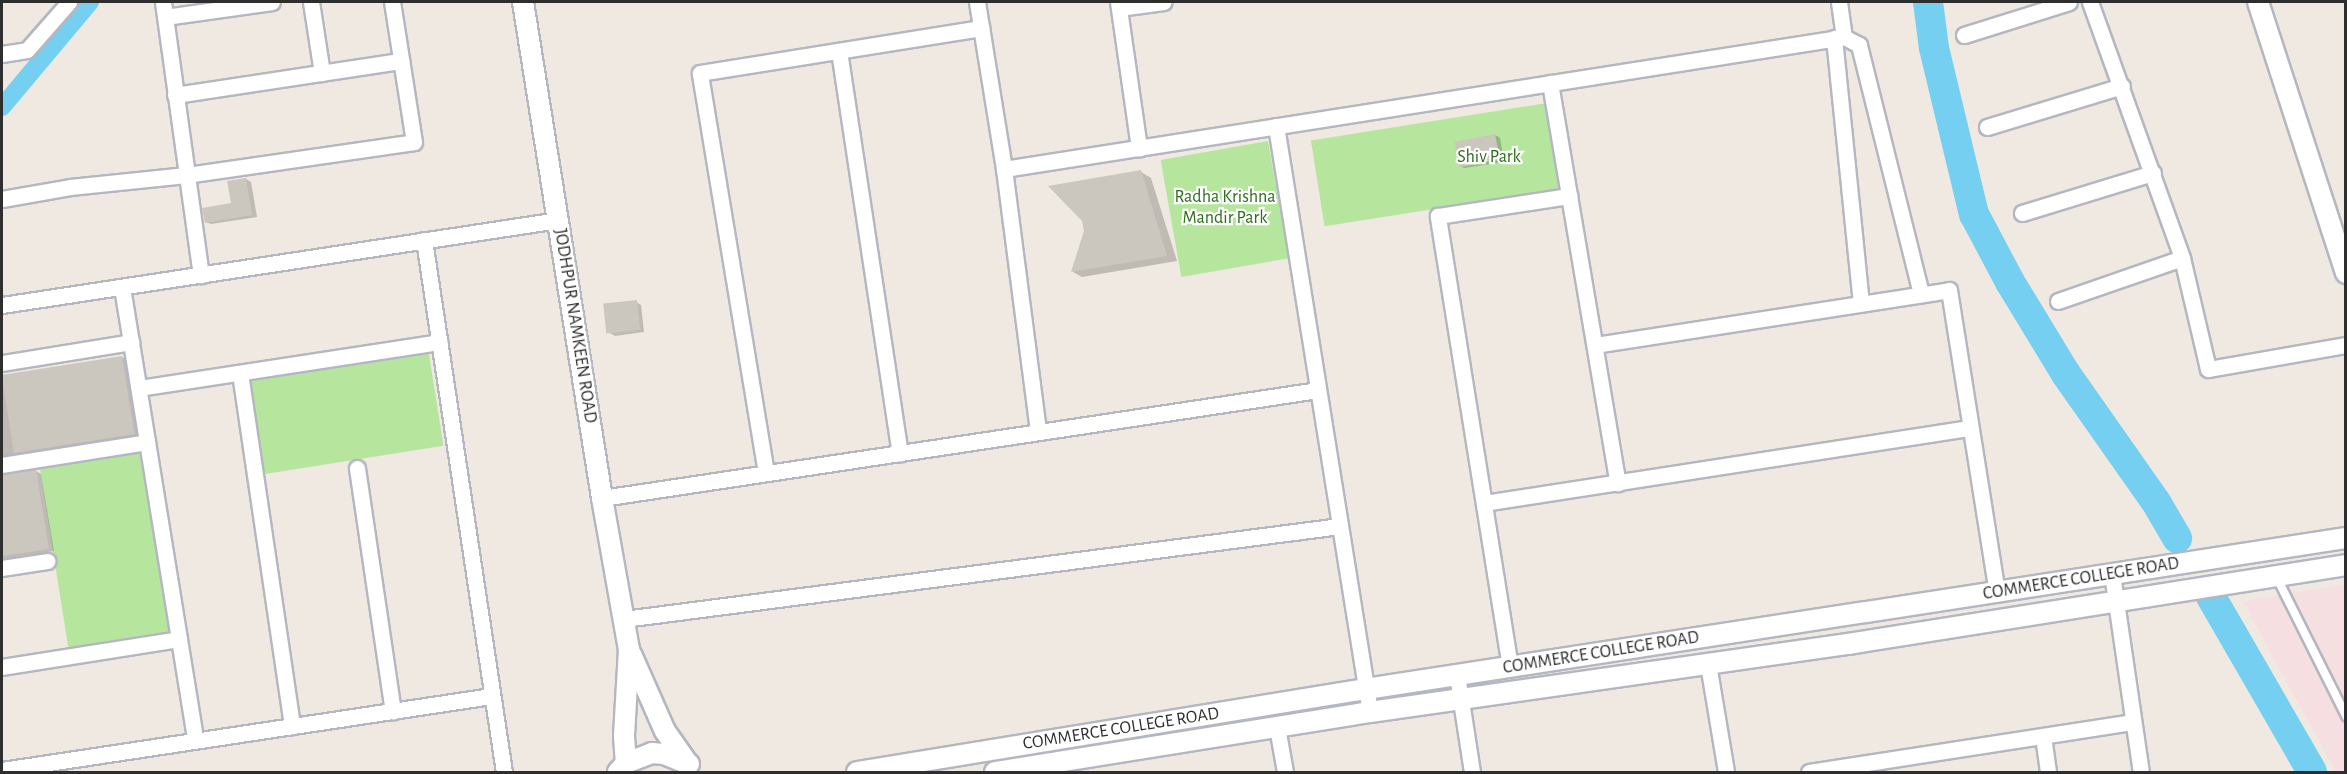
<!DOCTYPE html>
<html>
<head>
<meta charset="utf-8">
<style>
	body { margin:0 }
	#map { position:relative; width:2347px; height:774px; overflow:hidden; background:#efe9e1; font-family:"Alegreya Sans",sans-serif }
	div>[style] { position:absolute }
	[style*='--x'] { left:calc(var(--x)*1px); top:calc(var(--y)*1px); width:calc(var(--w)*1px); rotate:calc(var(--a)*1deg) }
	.medical>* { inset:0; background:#f5dfe0 }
	.green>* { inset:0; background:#b6e59e; transform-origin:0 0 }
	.shadow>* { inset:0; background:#0003 }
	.canal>* { height:18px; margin:-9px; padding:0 9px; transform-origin:9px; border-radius:9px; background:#75cff0 }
	.river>* { height:30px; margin:-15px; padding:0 15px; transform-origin:15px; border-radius:15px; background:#75cff0 }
	.building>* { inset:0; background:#cbc7bf; transform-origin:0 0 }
	.roads { filter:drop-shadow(2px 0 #b4b7c1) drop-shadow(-2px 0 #b4b7c1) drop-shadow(0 2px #b4b7c1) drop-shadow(0 -2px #b4b7c1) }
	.service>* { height:8px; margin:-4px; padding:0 4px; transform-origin:4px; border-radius:4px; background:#fff }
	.minor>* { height:15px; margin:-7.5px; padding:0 7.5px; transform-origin:7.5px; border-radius:7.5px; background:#fff }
	.tertiary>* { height:20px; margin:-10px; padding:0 10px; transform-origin:10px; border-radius:10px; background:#fff }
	span { translate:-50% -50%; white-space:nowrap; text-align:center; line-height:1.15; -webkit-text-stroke:4.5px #fff; paint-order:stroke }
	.park-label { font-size:18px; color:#2c6e1b }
	.street-label { font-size:18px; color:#2e2e2e }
	.frame { position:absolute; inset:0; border:3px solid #2e2e2e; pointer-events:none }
</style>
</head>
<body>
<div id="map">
	<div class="medical">
		<div style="clip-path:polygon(2345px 584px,2345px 772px,2336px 772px,2243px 602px)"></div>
	</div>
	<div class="green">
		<div style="left:1547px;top:103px;width:87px;height:239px;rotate:81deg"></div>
		<div style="left:1268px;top:141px;width:119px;height:109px;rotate:80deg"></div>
		<div style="left:428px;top:348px;width:99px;height:184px;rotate:81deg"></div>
		<div style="left:142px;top:448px;width:190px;height:104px;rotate:81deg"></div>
	</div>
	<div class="shadow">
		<div style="clip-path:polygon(1495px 135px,1500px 138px,1504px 162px,1464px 168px,1459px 165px)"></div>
		<div style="clip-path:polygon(1141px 172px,1151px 178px,1177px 261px,1082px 277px,1073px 272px,1086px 231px)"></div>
		<div style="clip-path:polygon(246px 179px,251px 182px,257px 217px,211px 224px,206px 222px,233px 205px)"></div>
		<div style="clip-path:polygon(636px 302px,641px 305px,644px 332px,615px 336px,610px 333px)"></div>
		<div style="clip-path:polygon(122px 357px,127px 360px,139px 436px,2px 461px,2px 377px)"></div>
		<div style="clip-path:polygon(36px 471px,41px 474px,54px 551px,2px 559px,2px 475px)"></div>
	</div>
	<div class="canal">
		<div style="--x:2;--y:107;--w:137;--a:-50"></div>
	</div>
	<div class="river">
		<div style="--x:1928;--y:2;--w:46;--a:82.6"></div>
		<div style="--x:1934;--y:48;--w:171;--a:76.5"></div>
		<div style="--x:1974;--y:214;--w:77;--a:62.1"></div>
		<div style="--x:2010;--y:282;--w:108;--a:58.7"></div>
		<div style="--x:2066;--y:374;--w:156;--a:54.9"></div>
		<div style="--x:2156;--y:502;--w:42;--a:59.7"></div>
		<div style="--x:2210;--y:595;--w:204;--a:60"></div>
	</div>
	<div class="building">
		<div style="left:1495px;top:134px;width:26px;height:41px;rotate:79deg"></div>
		<div style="clip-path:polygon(1141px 170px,1167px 256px,1071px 272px,1084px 231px,1082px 221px,1048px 186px)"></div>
		<div style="clip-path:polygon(246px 178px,252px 215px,205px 223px,202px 208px,231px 203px,227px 181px)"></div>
		<div style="left:637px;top:300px;width:30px;height:34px;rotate:84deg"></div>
		<div style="left:122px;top:356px;width:79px;height:122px;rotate:81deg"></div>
		<div style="clip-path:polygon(36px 469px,49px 549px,2px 556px,2px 474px)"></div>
	</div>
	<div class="roads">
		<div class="service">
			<div style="--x:2276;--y:576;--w:157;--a:63.4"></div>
		</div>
		<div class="minor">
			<div style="--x:163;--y:2;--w:276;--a:82.1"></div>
			<div style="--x:311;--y:2;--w:72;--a:81.2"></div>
			<div style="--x:977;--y:2;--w:169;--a:80.8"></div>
			<div style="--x:1004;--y:169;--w:265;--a:82.6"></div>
			<div style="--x:1118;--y:2;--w:148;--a:81.8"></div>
			<div style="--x:1839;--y:2;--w:35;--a:82"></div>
			<div style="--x:2090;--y:2;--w:272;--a:70.2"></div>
			<div style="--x:2182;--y:258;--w:114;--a:76.8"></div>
			<div style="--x:2208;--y:369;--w:140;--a:-9.9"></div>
			<div style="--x:1119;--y:8;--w:45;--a:-7.6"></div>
			<div style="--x:165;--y:17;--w:108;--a:-8"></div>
			<div style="--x:1964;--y:35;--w:110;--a:-17.4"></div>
			<div style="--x:1834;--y:38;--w:267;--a:84.2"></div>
			<div style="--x:839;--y:51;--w:407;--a:81.4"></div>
			<div style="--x:2;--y:54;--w:25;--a:-9"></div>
			<div style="--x:27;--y:50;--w:64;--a:-48.8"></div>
			<div style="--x:1550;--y:83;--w:406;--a:80.4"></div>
			<div style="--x:175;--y:95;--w:229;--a:-8.6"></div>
			<div style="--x:1276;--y:126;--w:593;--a:80.89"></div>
			<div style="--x:1987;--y:127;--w:141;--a:-16.9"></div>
			<div style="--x:1004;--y:169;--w:850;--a:-8.93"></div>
			<div style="--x:1844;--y:37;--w:17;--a:28"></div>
			<div style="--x:1859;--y:45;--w:257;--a:76"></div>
			<div style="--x:2;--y:199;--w:69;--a:-10"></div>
			<div style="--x:70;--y:187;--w:117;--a:-5.9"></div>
			<div style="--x:186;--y:175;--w:230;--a:-8.2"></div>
			<div style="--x:414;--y:142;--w:142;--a:-98.9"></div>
			<div style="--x:2022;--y:213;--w:137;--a:-17"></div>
			<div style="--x:424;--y:240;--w:538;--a:81.45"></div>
			<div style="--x:122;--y:287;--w:459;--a:80.8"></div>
			<div style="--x:2058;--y:301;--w:131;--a:-19.1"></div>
			<div style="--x:2;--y:305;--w:562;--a:-8.69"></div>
			<div style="--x:1595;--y:345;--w:358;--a:-8.8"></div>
			<div style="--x:1949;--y:290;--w:306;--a:81"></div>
			<div style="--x:2;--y:363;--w:131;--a:-9.2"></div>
			<div style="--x:240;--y:373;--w:357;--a:81.6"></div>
			<div style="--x:139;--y:388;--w:304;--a:-8.7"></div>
			<div style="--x:2;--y:465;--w:147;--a:-9"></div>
			<div style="--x:357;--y:468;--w:246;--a:81.6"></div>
			<div style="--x:766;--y:473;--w:405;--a:-99.4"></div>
			<div style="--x:700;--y:73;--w:285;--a:-9.1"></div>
			<div style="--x:602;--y:498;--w:724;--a:-8.58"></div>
			<div style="--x:1484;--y:503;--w:492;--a:-8.8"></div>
			<div style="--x:2;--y:568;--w:46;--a:-8.8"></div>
			<div style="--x:2112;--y:574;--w:200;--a:81.7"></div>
			<div style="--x:624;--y:619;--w:722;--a:-7.4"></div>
			<div style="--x:1708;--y:664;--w:109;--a:80.5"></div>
			<div style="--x:2;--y:667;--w:179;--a:-9"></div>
			<div style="--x:1510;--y:667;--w:457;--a:-99.1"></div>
			<div style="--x:1438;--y:216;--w:133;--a:-8.7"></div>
			<div style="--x:1457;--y:675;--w:98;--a:81.2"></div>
			<div style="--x:1277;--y:727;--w:46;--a:79.9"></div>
			<div style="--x:2043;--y:736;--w:36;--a:82"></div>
			<div style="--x:2;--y:770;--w:496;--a:-8.6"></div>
			<div style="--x:1809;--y:772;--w:328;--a:-8.8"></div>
		</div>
		<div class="tertiary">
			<div style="--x:523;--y:2;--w:502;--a:80.95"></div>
			<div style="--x:602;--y:498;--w:153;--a:79.9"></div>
			<div style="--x:629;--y:649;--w:87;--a:93.3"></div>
			<div style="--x:624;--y:736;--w:27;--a:86"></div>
			<div style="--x:2258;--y:2;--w:285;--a:72"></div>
			<div style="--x:631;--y:654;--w:84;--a:66.2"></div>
			<div style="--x:665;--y:731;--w:39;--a:55"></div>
			<div style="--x:618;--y:772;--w:12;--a:-48"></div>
			<div style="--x:626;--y:763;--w:28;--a:-21"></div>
			<div style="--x:652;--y:753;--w:12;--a:5"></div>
			<div style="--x:664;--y:754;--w:27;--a:22"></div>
			<div style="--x:857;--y:772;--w:516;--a:-9.26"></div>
			<div style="--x:1366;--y:689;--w:992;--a:-8.76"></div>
			<div style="--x:995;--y:772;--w:380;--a:-9.1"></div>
			<div style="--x:1370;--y:712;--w:483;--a:-8.1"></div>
			<div style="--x:1848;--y:644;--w:504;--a:-9.01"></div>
		</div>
	</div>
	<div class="park-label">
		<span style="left:1489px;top:157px">Shiv Park</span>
		<span style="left:1225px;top:208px">Radha Krishna<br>Mandir Park</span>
	</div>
	<div class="street-label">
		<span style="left:575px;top:326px;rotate:81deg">JODHPUR NAMKEEN ROAD</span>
		<span style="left:2081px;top:579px;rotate:-9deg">COMMERCE COLLEGE ROAD</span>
		<span style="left:1601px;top:653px;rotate:-9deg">COMMERCE COLLEGE ROAD</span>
		<span style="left:1121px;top:729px;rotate:-9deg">COMMERCE COLLEGE ROAD</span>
	</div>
	<div class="frame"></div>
</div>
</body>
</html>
